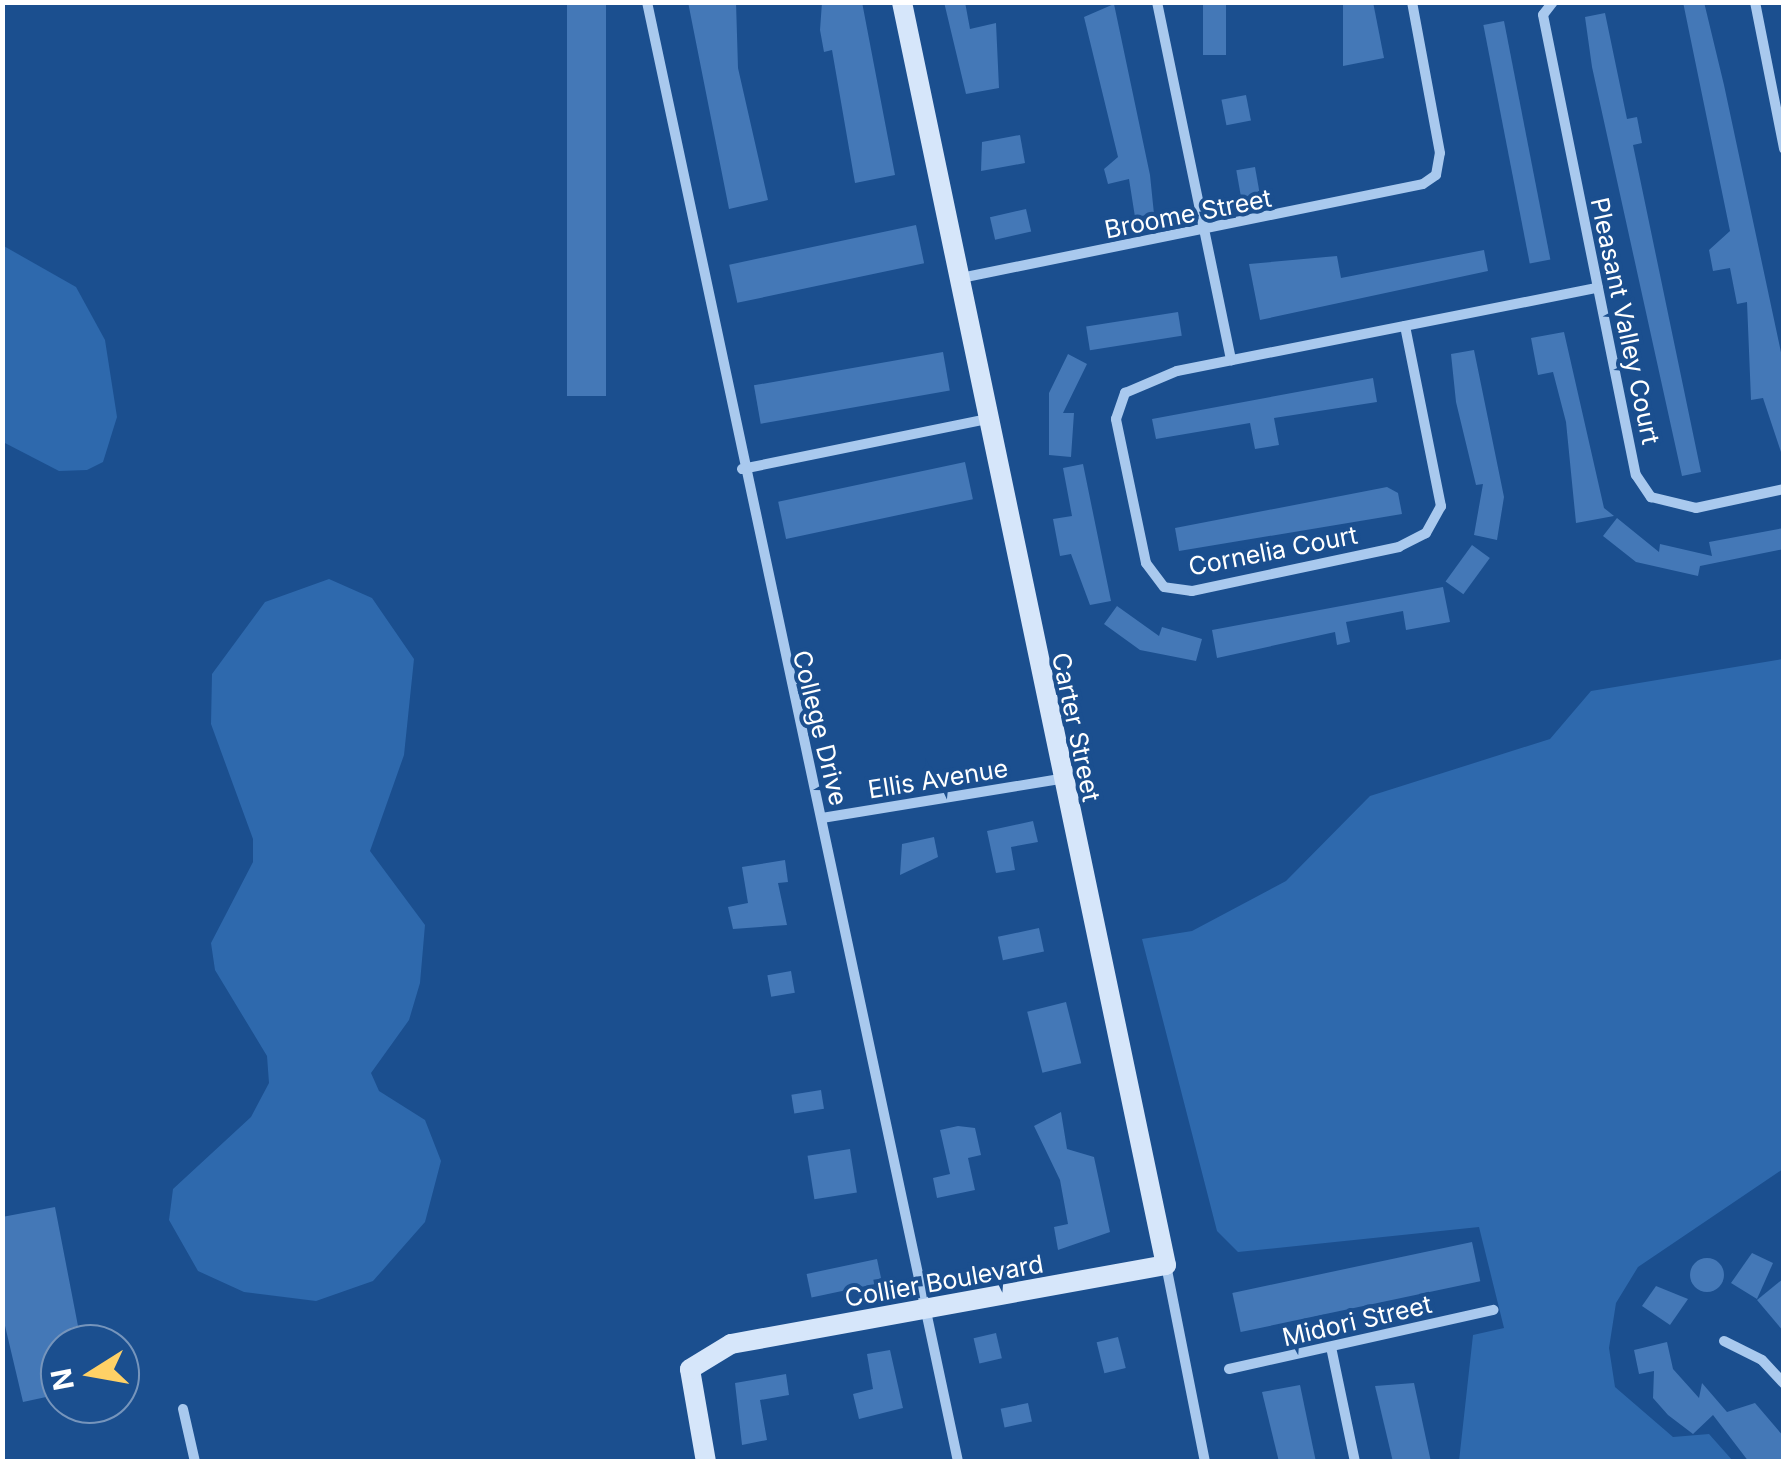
<!DOCTYPE html>
<html>
<head>
<meta charset="utf-8">
<style>
	body { margin:0 }
	#map { position:relative; width:1786px; height:1464px; overflow:hidden; background:#1b4f8f; font-family:Inter,sans-serif }
	div>[style] { position:absolute }
	[style*='--x'] { left:calc(var(--x)*1px); top:calc(var(--y)*1px); width:calc(var(--w)*1px); rotate:calc(var(--a)*1deg) }
	.green>* { inset:0; background:#2e69ad }
	.building>* { inset:0; background:#4478b7; transform-origin:0 0 }
	.round { border-radius:50% }
	.street>* { height:10px; margin:-5px; padding:0 5px; transform-origin:5px; border-radius:5px; background:#a9c9ee }
	.secondary>* { height:20px; margin:-10px; padding:0 10px; transform-origin:10px; border-radius:10px; background:#d6e6fa }
	span { translate:-50% -50%; white-space:nowrap; text-align:center; line-height:1.15; -webkit-text-stroke:8px #1b4f8f; paint-order:stroke }
	.street-label { font-size:25px; color:#fff }
	.frame { position:absolute; inset:0; border:5px solid #fff; pointer-events:none }
	.north { position:absolute; left:40px; top:1324px; width:100px; height:100px; box-sizing:border-box; background:#1b4f8f; border:2px solid #7695bc; border-radius:50%; rotate:259deg; font-size:28px; font-weight:700; line-height:40px; text-align:center; color:#fff }
	.north::after { content:''; display:block; margin:auto; width:35px; height:45px; background:#ffd166; clip-path:polygon(50% 0,100% 100%,50% 72%,0 100%) }
</style>
</head>
<body>
<div id="map">
	<div class="green">
		<div style="clip-path:polygon(2px 245px,76px 287px,105px 340px,117px 417px,103px 462px,87px 470px,59px 471px,3px 442px)"></div>
		<div style="clip-path:polygon(329px 579px,372px 598px,414px 659px,404px 755px,370px 851px,425px 925px,420px 983px,409px 1020px,371px 1073px,379px 1091px,425px 1120px,441px 1161px,425px 1222px,373px 1281px,316px 1301px,244px 1292px,198px 1271px,169px 1220px,173px 1189px,251px 1117px,269px 1083px,267px 1056px,215px 970px,211px 943px,253px 862px,253px 839px,211px 724px,212px 674px,265px 602px)"></div>
		<div style="clip-path:polygon(1783px 659px,1783px 1169px,1638px 1267px,1616px 1303px,1609px 1348px,1615px 1387px,1673px 1437px,1709px 1434px,1733px 1461px,1459px 1461px,1473px 1335px,1504px 1328px,1479px 1227px,1238px 1252px,1217px 1231px,1142px 939px,1192px 931px,1286px 881px,1370px 796px,1550px 739px,1591px 691px)"></div>
	</div>
	<div class="building">
		<div style="left:567px;top:2px;width:39px;height:394px"></div>
		<div style="clip-path:polygon(688px 2px,736px 2px,738px 68px,768px 200px,729px 209px)"></div>
		<div style="clip-path:polygon(822px 2px,862px 2px,895px 175px,855px 183px,832px 50px,824px 52px,820px 30px)"></div>
		<div style="clip-path:polygon(944px 2px,965px 2px,970px 29px,996px 23px,999px 88px,966px 94px)"></div>
		<div style="left:1203px;top:2px;width:23px;height:53px"></div>
		<div style="clip-path:polygon(1343px 2px,1373px 2px,1384px 58px,1343px 66px)"></div>
		<div style="clip-path:polygon(1683px 2px,1704px 2px,1724px 85px,1782px 357px,1784px 461px,1763px 398px,1751px 400px,1747px 302px,1737px 304px,1730px 268px,1713px 271px,1709px 250px,1730px 231px)"></div>
		<div style="clip-path:polygon(1114px 4px,1150px 175px,1154px 214px,1135px 217px,1129px 179px,1108px 184px,1104px 169px,1118px 157px,1084px 17px)"></div>
		<div style="clip-path:polygon(1605px 13px,1627px 119px,1637px 117px,1642px 143px,1633px 145px,1701px 472px,1682px 476px,1592px 67px,1585px 17px)"></div>
		<div style="left:1504px;top:21px;width:243px;height:21px;rotate:79deg"></div>
		<div style="left:1246px;top:95px;width:26px;height:25px;rotate:79deg"></div>
		<div style="clip-path:polygon(1020px 135px,1025px 163px,981px 171px,982px 142px)"></div>
		<div style="left:1255px;top:167px;width:28px;height:19px;rotate:80deg"></div>
		<div style="left:1026px;top:209px;width:23px;height:37px;rotate:77deg"></div>
		<div style="left:916px;top:225px;width:39px;height:191px;rotate:78deg"></div>
		<div style="clip-path:polygon(1484px 250px,1488px 271px,1260px 320px,1249px 264px,1337px 256px,1341px 278px)"></div>
		<div style="left:1178px;top:312px;width:24px;height:93px;rotate:81deg"></div>
		<div style="clip-path:polygon(1564px 332px,1604px 508px,1614px 516px,1576px 523px,1566px 422px,1553px 372px,1538px 375px,1531px 338px)"></div>
		<div style="clip-path:polygon(1474px 350px,1504px 497px,1497px 540px,1474px 535px,1483px 484px,1476px 485px,1456px 402px,1451px 354px)"></div>
		<div style="left:943px;top:352px;width:39px;height:192px;rotate:80deg"></div>
		<div style="clip-path:polygon(1068px 354px,1087px 364px,1063px 413px,1074px 413px,1071px 457px,1049px 455px,1049px 393px)"></div>
		<div style="clip-path:polygon(1373px 378px,1377px 402px,1274px 418px,1279px 445px,1255px 449px,1250px 423px,1156px 439px,1152px 419px)"></div>
		<div style="left:965px;top:462px;width:38px;height:191px;rotate:78deg"></div>
		<div style="clip-path:polygon(1083px 464px,1111px 601px,1090px 605px,1071px 554px,1060px 556px,1053px 519px,1072px 516px,1063px 468px)"></div>
		<div style="clip-path:polygon(1387px 487px,1398px 493px,1402px 514px,1179px 551px,1175px 528px)"></div>
		<div style="clip-path:polygon(1617px 518px,1659px 552px,1660px 544px,1712px 556px,1709px 542px,1784px 528px,1784px 549px,1700px 566px,1698px 576px,1636px 562px,1603px 536px)"></div>
		<div style="left:1472px;top:545px;width:22px;height:45px;rotate:36deg"></div>
		<div style="clip-path:polygon(1443px 587px,1450px 622px,1406px 630px,1403px 611px,1346px 622px,1350px 642px,1337px 645px,1335px 632px,1217px 658px,1212px 630px)"></div>
		<div style="clip-path:polygon(1117px 606px,1159px 636px,1162px 627px,1202px 639px,1196px 661px,1140px 650px,1104px 624px)"></div>
		<div style="clip-path:polygon(1033px 821px,1038px 842px,1011px 847px,1015px 870px,996px 873px,987px 831px)"></div>
		<div style="clip-path:polygon(934px 837px,938px 857px,900px 875px,902px 844px)"></div>
		<div style="clip-path:polygon(785px 860px,788px 882px,778px 883px,787px 925px,733px 929px,728px 907px,748px 903px,742px 867px)"></div>
		<div style="left:1039px;top:928px;width:24px;height:42px;rotate:78deg"></div>
		<div style="left:791px;top:971px;width:22px;height:24px;rotate:80deg"></div>
		<div style="left:1066px;top:1002px;width:63px;height:40px;rotate:76deg"></div>
		<div style="left:821px;top:1090px;width:19px;height:30px;rotate:81deg"></div>
		<div style="clip-path:polygon(1061px 1112px,1067px 1149px,1094px 1157px,1110px 1232px,1058px 1250px,1054px 1227px,1068px 1224px,1060px 1180px,1034px 1126px)"></div>
		<div style="clip-path:polygon(958px 1126px,975px 1128px,981px 1155px,968px 1158px,975px 1190px,937px 1198px,933px 1178px,950px 1174px,940px 1130px)"></div>
		<div style="left:850px;top:1149px;width:44px;height:43px;rotate:81deg"></div>
		<div style="clip-path:polygon(55px 1207px,78px 1326px,70px 1328px,73px 1344px,60px 1344px,60px 1394px,23px 1402px,2px 1313px,2px 1217px)"></div>
		<div style="left:1472px;top:1242px;width:40px;height:245px;rotate:78deg"></div>
		<div style="clip-path:polygon(1752px 1253px,1773px 1263px,1757px 1299px,1731px 1283px)"></div>
		<div class="round" style="left:1690px;top:1258px;width:34px;height:34px"></div>
		<div style="left:877px;top:1259px;width:24px;height:72px;rotate:78deg"></div>
		<div style="clip-path:polygon(1784px 1278px,1784px 1332px,1757px 1300px)"></div>
		<div style="clip-path:polygon(1656px 1286px,1688px 1299px,1670px 1325px,1642px 1306px)"></div>
		<div style="left:996px;top:1333px;width:26px;height:23px;rotate:77deg"></div>
		<div style="left:1118px;top:1337px;width:32px;height:22px;rotate:76deg"></div>
		<div style="clip-path:polygon(1667px 1342px,1673px 1369px,1699px 1398px,1702px 1383px,1727px 1412px,1755px 1403px,1784px 1437px,1784px 1462px,1749px 1462px,1713px 1415px,1693px 1434px,1668px 1415px,1653px 1398px,1654px 1371px,1639px 1374px,1634px 1350px)"></div>
		<div style="clip-path:polygon(890px 1350px,903px 1408px,859px 1419px,853px 1394px,873px 1389px,867px 1354px)"></div>
		<div style="clip-path:polygon(786px 1374px,789px 1395px,760px 1400px,767px 1440px,742px 1445px,735px 1383px)"></div>
		<div style="clip-path:polygon(1414px 1383px,1431px 1462px,1393px 1462px,1375px 1386px)"></div>
		<div style="clip-path:polygon(1300px 1385px,1316px 1462px,1279px 1462px,1262px 1392px)"></div>
		<div style="left:1028px;top:1403px;width:19px;height:28px;rotate:78deg"></div>
	</div>
	<div class="street">
		<div style="--x:647;--y:2;--w:1493;--a:77.97"></div>
		<div style="--x:1157;--y:2;--w:366;--a:78.3"></div>
		<div style="--x:1553;--y:2;--w:16;--a:128"></div>
		<div style="--x:1543;--y:15;--w:469;--a:78.6"></div>
		<div style="--x:1636;--y:475;--w:27;--a:56"></div>
		<div style="--x:1651;--y:497;--w:46;--a:13.7"></div>
		<div style="--x:1696;--y:508;--w:90;--a:-12.2"></div>
		<div style="--x:1755;--y:2;--w:150;--a:78.8"></div>
		<div style="--x:961;--y:278;--w:471;--a:-11.5"></div>
		<div style="--x:1423;--y:184;--w:16;--a:-35"></div>
		<div style="--x:1436;--y:175;--w:22;--a:-80"></div>
		<div style="--x:1440;--y:153;--w:154;--a:-100.5"></div>
		<div style="--x:1405;--y:326;--w:184;--a:78.7"></div>
		<div style="--x:1441;--y:506;--w:31;--a:119"></div>
		<div style="--x:1426;--y:533;--w:30;--a:153"></div>
		<div style="--x:1399;--y:547;--w:212;--a:168"></div>
		<div style="--x:1192;--y:591;--w:28;--a:-172"></div>
		<div style="--x:1164;--y:587;--w:30;--a:-127"></div>
		<div style="--x:1146;--y:563;--w:147;--a:-101.8"></div>
		<div style="--x:1116;--y:419;--w:28;--a:-71"></div>
		<div style="--x:1125;--y:393;--w:56;--a:-22.9"></div>
		<div style="--x:1177;--y:371;--w:429;--a:-11.2"></div>
		<div style="--x:742;--y:469;--w:251;--a:-11.5"></div>
		<div style="--x:822;--y:818;--w:241;--a:-9.3"></div>
		<div style="--x:1166;--y:1265;--w:201;--a:78.8"></div>
		<div style="--x:1724;--y:1341;--w:42;--a:26.6"></div>
		<div style="--x:1762;--y:1360;--w:33;--a:47"></div>
		<div style="--x:1331;--y:1347;--w:117;--a:78.2"></div>
		<div style="--x:1229;--y:1369;--w:271;--a:-12.6"></div>
		<div style="--x:183;--y:1409;--w:54;--a:77.2"></div>
	</div>
	<div class="secondary">
		<div style="--x:706;--y:1462;--w:94;--a:-99.8"></div>
		<div style="--x:690;--y:1369;--w:48;--a:-31.4"></div>
		<div style="--x:731;--y:1344;--w:442;--a:-10.3"></div>
		<div style="--x:1166;--y:1265;--w:1290;--a:-101.81"></div>
	</div>
	<div class="street-label">
		<span style="left:1188px;top:214px;rotate:-11deg">Broome Street</span>
		<span style="left:1625px;top:321px;rotate:78deg">Pleasant Valley Court</span>
		<span style="left:1273px;top:551px;rotate:-11deg">Cornelia Court</span>
		<span style="left:1076px;top:727px;rotate:78deg">Carter Street</span>
		<span style="left:820px;top:728px;rotate:76deg">College Drive</span>
		<span style="left:938px;top:779px;rotate:-9deg">Ellis Avenue</span>
		<span style="left:944px;top:1281px;rotate:-10deg">Collier Boulevard</span>
		<span style="left:1357px;top:1321px;rotate:-13deg">Midori Street</span>
	</div>
	<div class="frame"></div>
	<div class="north">N</div>
</div>
</body>
</html>
